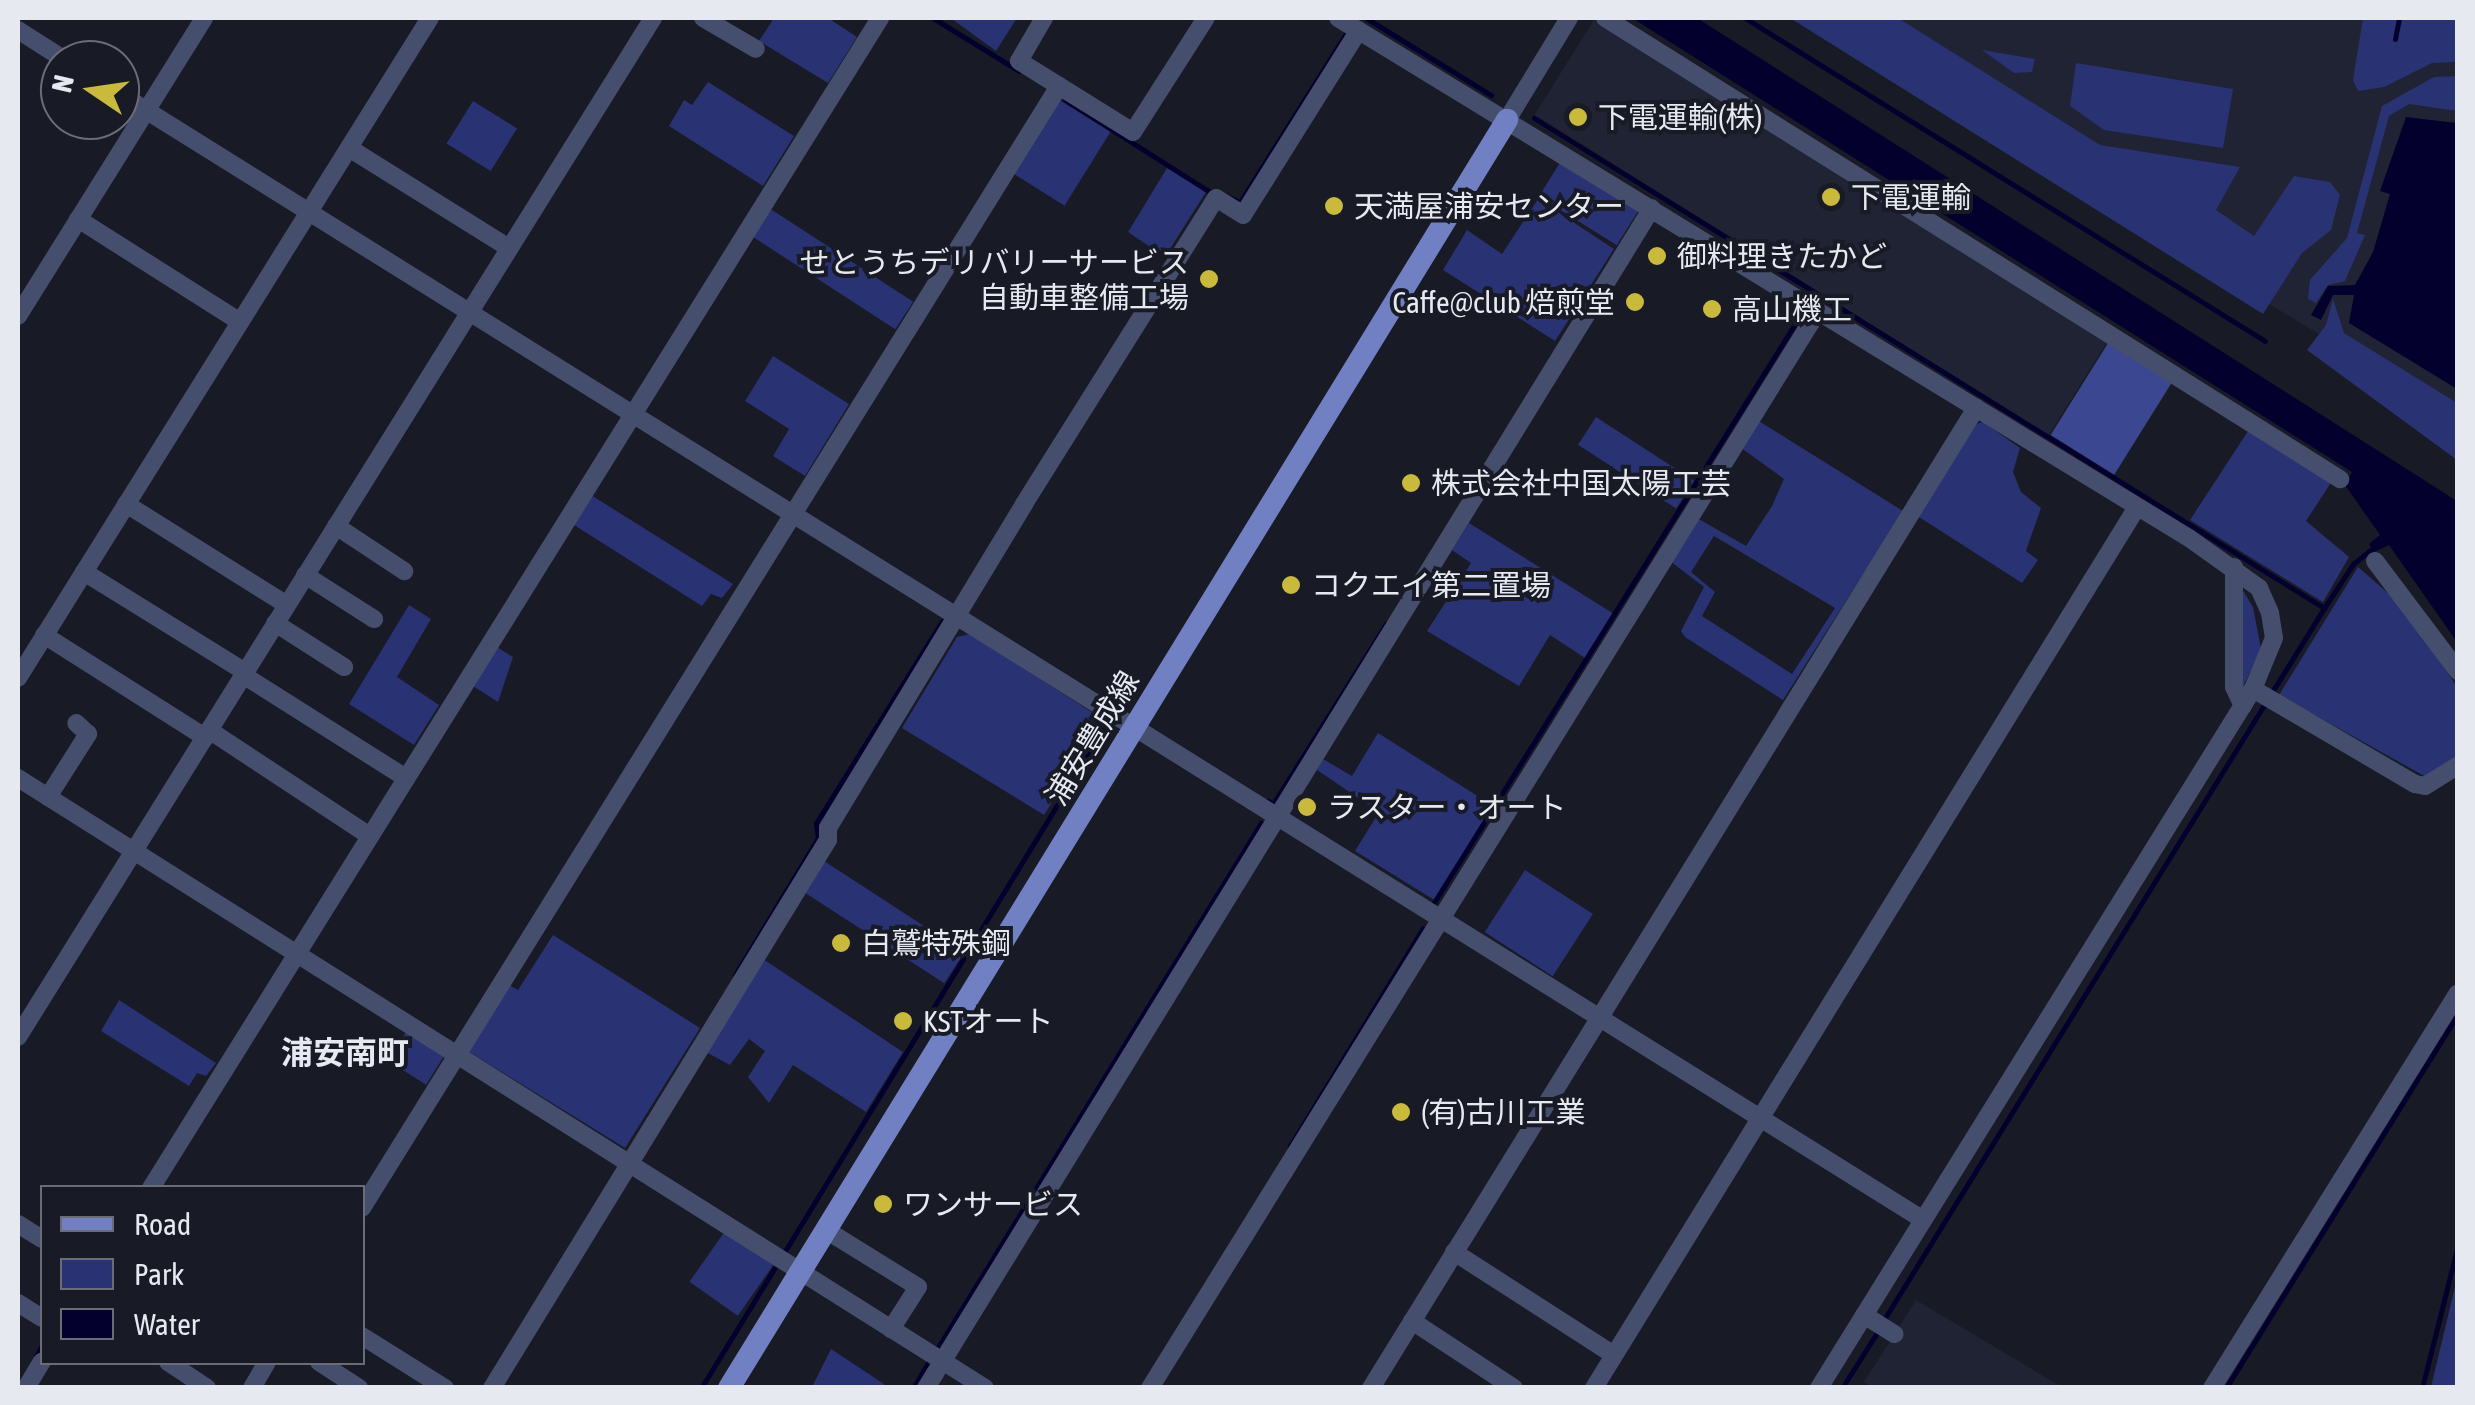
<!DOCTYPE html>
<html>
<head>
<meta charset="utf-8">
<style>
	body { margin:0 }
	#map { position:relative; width:2475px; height:1405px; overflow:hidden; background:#181a25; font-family:"Asap Condensed","Noto Sans JP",sans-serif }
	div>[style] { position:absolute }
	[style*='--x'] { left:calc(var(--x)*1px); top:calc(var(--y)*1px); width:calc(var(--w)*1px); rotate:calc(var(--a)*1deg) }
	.built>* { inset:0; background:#1f2333; transform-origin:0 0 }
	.green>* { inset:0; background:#293273; transform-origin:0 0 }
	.forest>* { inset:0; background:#3b4790; transform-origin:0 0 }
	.water>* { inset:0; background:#04002e }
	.stream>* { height:5px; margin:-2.5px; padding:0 2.5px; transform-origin:2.5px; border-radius:2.5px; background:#04002e }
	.minor>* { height:18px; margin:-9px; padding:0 9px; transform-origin:9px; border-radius:9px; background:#464e6e }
	.major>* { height:22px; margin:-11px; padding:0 11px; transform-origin:11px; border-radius:11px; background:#7180c2 }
	.dots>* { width:28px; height:28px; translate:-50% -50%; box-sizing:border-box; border:5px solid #181a25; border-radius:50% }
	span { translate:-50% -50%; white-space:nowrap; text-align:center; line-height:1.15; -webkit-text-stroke:8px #181a25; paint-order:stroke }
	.poi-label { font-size:30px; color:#e7e9f0 }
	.left { translate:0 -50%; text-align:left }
	.right { translate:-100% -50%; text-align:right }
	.street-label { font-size:30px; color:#e7e9f0 }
	.neighbourhood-label { font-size:32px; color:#e7e9f0; font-weight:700 }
	.frame { position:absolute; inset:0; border:20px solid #e7e9f0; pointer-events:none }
	.legend { position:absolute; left:40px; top:1185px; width:325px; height:180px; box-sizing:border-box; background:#181a25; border:2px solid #6b6d76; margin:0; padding:12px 18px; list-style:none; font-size:30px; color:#e7e9f0 }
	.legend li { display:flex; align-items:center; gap:20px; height:50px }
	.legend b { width:50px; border:2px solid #6b6d76 }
	.north { position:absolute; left:40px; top:40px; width:100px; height:100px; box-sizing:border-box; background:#181a25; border:2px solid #6b6d76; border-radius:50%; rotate:283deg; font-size:28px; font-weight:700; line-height:40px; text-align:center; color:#e7e9f0 }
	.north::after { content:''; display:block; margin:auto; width:35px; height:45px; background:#c9ba3a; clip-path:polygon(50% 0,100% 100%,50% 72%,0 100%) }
</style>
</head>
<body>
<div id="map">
	<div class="built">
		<div style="left:1595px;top:18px;width:606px;height:114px;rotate:32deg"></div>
		<div style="clip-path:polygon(1798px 18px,2457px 18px,2457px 418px)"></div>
		<div style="clip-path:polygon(1916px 1300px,2062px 1387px,1873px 1388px,1864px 1382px)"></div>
	</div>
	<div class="green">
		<div style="clip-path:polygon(774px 18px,828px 18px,857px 37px,828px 83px,759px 41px)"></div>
		<div style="clip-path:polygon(1017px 18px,996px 51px,952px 19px,953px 18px)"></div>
		<div style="clip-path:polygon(1790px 18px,1898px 18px,2100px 145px,2240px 167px,2216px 210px,2254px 236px,2294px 176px,2330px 182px,2340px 195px,2331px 230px,2302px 253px,2263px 314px)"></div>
		<div style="clip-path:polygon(2363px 18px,2457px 18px,2457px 62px,2432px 63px,2384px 87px,2358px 91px,2353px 80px)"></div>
		<div style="clip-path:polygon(1982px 50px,2035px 59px,2032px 72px,2014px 73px)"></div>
		<div style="clip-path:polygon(2076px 63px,2233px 89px,2223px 148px,2104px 130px,2070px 106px)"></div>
		<div style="clip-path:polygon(2457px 76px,2457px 111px,2409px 104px,2389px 116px,2357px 233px,2365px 235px,2345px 281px,2328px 285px,2316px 303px,2308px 299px,2310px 280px,2347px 238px,2382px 106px,2434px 77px)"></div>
		<div style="clip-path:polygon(708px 82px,794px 136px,763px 186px,669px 126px,684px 100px,692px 105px)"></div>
		<div style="left:1058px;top:99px;width:62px;height:87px;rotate:32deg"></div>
		<div style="left:473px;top:101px;width:52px;height:50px;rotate:32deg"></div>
		<div style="left:1561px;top:161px;width:92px;height:42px;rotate:32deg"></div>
		<div style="clip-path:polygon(1167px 168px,1206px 192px,1168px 252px,1159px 253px,1128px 232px)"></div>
		<div style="clip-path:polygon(1538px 199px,1614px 249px,1555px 341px,1443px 270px,1467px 230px,1502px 254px)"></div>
		<div style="left:769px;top:208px;width:172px;height:33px;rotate:33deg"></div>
		<div style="clip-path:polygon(2333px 299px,2344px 333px,2457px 403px,2457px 460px,2307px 350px,2326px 325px)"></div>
		<div style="clip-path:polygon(773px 356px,849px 404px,805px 476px,773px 456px,789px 429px,745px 401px)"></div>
		<div style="left:1596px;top:417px;width:117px;height:33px;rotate:33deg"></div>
		<div style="clip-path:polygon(evenodd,1757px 420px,1903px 511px,1783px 700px,1685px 637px,1681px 631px,1704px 587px,1670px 561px,1697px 518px,1746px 546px,1772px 506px,1784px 479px,1740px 447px,1757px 420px,1714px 536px,1835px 608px,1792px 674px,1702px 616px,1715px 592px,1691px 572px,1714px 536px)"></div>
		<div style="clip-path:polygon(1983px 422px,2020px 448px,2013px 472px,2021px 492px,2041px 508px,2026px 551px,2038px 560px,2022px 583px,1919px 517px,1973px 425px)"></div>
		<div style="clip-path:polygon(2250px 428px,2332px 481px,2306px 521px,2349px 557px,2323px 602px,2190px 520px)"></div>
		<div style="clip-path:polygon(591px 495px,733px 584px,722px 598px,711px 594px,702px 606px,574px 525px)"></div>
		<div style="clip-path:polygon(1469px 523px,1614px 614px,1585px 658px,1550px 635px,1519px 686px,1427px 631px,1471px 563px,1452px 550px)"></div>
		<div style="clip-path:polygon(2358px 567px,2404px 607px,2457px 687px,2457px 756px,2426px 777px,2279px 695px)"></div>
		<div style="clip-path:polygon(2239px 584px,2253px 607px,2261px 649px,2243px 687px)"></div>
		<div style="clip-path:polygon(409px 605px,431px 619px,397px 677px,439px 705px,414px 745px,349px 704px)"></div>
		<div style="clip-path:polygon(970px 634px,1104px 720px,1044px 815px,902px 728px,957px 637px)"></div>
		<div style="clip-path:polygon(497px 647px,513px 657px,498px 702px,473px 686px)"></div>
		<div style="clip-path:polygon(1378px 733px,1495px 807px,1436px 901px,1355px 851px,1379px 812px,1317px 770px,1323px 759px,1352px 776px)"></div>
		<div style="left:821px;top:859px;width:171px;height:37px;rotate:33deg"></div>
		<div style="left:1525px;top:870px;width:81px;height:74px;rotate:33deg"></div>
		<div style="clip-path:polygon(553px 935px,700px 1028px,625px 1148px,468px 1051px,509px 985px,518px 990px)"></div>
		<div style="clip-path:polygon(763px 959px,903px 1052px,866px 1112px,793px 1065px,769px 1103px,748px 1077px,765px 1051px,749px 1039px,730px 1065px,704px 1051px)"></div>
		<div style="clip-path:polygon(119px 1000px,216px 1063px,206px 1076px,197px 1073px,189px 1086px,101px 1031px)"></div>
		<div style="left:406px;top:1032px;width:45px;height:34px;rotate:32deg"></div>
		<div style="left:725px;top:1231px;width:59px;height:62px;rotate:35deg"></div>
		<div style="clip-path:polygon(2457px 1278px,2457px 1387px,2431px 1387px)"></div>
		<div style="clip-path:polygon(831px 1349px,884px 1384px,882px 1387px,812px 1387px)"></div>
	</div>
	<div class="forest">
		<div style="left:2110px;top:340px;width:75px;height:112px;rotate:32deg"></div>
	</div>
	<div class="water">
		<div style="clip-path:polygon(1632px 18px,1697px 18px,2457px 501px,2457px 642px,2389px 545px,2374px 552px,2369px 544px,2380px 535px,2345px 485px,2352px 472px)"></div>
		<div style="clip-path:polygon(2406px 117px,2457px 123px,2457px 389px,2349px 323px,2354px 295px,2333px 295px,2321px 320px,2311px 315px,2328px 286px,2355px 285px,2373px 252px,2390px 194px,2380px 191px)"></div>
	</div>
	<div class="stream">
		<div style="--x:933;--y:18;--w:101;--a:31.6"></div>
		<div style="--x:1366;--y:18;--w:147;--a:31.6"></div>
		<div style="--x:1745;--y:18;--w:612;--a:31.85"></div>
		<div style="--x:2395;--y:39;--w:21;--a:-79"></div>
		<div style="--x:1065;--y:100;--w:172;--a:32.4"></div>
		<div style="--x:1534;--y:118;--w:930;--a:31.81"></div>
		<div style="--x:1216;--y:191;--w:26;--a:25"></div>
		<div style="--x:1240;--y:202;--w:201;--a:-57.8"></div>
		<div style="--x:1268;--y:801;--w:6;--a:31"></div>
		<div style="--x:1273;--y:804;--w:213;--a:-57.9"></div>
		<div style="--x:1433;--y:904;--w:695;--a:-58.05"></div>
		<div style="--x:735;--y:975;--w:160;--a:-58.8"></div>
		<div style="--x:818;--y:838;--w:15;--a:-98"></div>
		<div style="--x:816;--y:823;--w:238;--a:-58"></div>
		<div style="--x:1290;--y:1146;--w:255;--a:-58.6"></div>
		<div style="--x:785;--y:1251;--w:618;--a:-58.62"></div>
		<div style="--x:1883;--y:1321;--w:838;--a:-58.26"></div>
		<div style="--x:2324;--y:608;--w:53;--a:-56.6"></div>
		<div style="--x:2353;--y:564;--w:28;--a:-39"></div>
		<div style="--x:937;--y:1349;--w:618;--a:-58.37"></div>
		<div style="--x:36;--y:1356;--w:13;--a:-61"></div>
		<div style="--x:701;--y:1388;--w:140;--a:-58.5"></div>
		<div style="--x:913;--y:1388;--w:29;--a:-59"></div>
		<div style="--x:1842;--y:1388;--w:67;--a:-57.7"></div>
		<div style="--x:2226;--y:1388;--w:440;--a:-58.2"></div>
		<div style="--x:2422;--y:1388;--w:147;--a:-75.9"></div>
	</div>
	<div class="minor">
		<div style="--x:703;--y:18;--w:61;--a:30.3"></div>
		<div style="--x:1338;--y:18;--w:997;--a:31.43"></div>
		<div style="--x:2189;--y:538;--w:86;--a:35.5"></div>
		<div style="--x:2259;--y:588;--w:27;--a:66"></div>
		<div style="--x:2270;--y:613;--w:25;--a:81"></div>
		<div style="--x:2274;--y:638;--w:55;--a:112.4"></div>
		<div style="--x:2253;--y:689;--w:823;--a:121.84"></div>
		<div style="--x:1605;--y:18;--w:868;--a:32.1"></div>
		<div style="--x:18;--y:30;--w:56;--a:32.6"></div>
		<div style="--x:1059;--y:86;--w:87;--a:31.9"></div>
		<div style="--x:1133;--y:132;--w:135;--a:-57.4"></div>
		<div style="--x:120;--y:94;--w:2124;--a:31.98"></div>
		<div style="--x:1507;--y:120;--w:119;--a:-58.7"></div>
		<div style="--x:349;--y:148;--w:189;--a:32"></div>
		<div style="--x:78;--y:219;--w:192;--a:32.4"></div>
		<div style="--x:18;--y:316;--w:351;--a:-58"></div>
		<div style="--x:126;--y:504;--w:190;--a:32.1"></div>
		<div style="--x:336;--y:526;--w:82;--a:33.5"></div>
		<div style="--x:2375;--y:561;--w:138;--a:53"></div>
		<div style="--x:2234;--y:567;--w:120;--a:90"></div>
		<div style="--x:2234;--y:687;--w:21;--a:65"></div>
		<div style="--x:84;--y:572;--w:190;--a:31.8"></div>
		<div style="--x:305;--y:575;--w:82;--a:32.5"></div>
		<div style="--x:275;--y:623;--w:82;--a:32.5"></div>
		<div style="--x:44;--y:635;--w:191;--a:32.4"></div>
		<div style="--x:243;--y:675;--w:193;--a:32.3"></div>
		<div style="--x:18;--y:678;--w:778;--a:-58.03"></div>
		<div style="--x:2253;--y:689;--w:188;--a:30.4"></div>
		<div style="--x:2415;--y:784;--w:10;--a:11"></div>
		<div style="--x:2425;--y:786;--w:39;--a:-32"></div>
		<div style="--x:209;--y:730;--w:193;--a:33.4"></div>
		<div style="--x:18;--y:778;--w:1143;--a:32.24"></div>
		<div style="--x:48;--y:797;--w:75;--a:-57.6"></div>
		<div style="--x:88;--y:734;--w:16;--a:-137"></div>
		<div style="--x:18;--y:1037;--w:1201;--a:-58.07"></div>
		<div style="--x:151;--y:1188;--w:1379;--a:-58.07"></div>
		<div style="--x:362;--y:1208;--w:1321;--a:-58.15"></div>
		<div style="--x:1059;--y:86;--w:47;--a:-148"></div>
		<div style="--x:1019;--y:61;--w:50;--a:-59.8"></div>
		<div style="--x:18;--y:1224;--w:28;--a:32"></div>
		<div style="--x:826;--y:1230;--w:108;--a:31.8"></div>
		<div style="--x:918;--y:1287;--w:50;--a:122.7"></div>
		<div style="--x:1454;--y:1252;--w:190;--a:32.8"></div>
		<div style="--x:18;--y:1303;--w:28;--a:32"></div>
		<div style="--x:1864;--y:1315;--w:36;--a:32"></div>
		<div style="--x:1412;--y:1321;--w:122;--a:33.3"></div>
		<div style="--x:362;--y:1336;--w:98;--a:32.1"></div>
		<div style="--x:168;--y:1362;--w:47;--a:33.7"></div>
		<div style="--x:319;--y:1362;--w:48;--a:33"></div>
		<div style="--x:26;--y:1388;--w:31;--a:-59"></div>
		<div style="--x:252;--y:1388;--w:30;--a:-60"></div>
		<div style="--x:492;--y:1388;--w:643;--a:-58.49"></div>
		<div style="--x:828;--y:840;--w:12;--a:-90"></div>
		<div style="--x:828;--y:828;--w:379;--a:-58.8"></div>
		<div style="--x:1024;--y:504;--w:361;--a:-57.9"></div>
		<div style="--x:1216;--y:198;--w:32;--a:32"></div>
		<div style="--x:1243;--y:215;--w:218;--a:-57.9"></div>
		<div style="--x:926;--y:1388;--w:1385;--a:-58.4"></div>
		<div style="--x:1150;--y:1388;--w:1267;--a:-58.19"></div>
		<div style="--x:1371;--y:1388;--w:1152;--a:-58.31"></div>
		<div style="--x:1594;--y:1388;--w:1035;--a:-58.35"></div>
		<div style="--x:2212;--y:1388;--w:465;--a:-58.1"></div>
	</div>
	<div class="major">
		<div style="--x:729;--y:1388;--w:1488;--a:-58.47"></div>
	</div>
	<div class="dots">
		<div style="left:1578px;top:117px;background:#c9ba3a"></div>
		<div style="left:1831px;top:197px;background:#c9ba3a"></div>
		<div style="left:1334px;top:206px;background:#c9ba3a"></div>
		<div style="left:1657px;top:256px;background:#c9ba3a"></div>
		<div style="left:1209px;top:279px;background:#c9ba3a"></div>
		<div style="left:1635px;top:302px;background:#c9ba3a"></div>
		<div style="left:1712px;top:309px;background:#c9ba3a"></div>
		<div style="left:1411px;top:483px;background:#c9ba3a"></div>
		<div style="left:1291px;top:585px;background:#c9ba3a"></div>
		<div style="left:1307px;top:807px;background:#c9ba3a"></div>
		<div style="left:841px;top:943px;background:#c9ba3a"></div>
		<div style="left:903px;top:1021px;background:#c9ba3a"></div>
		<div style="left:1401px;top:1112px;background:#c9ba3a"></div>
		<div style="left:883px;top:1204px;background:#c9ba3a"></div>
	</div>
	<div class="poi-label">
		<span class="left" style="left:1598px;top:117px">下電運輸(株)</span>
		<span class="left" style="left:1851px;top:197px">下電運輸</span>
		<span class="left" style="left:1354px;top:206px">天満屋浦安センター</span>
		<span class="left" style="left:1677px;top:256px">御料理きたかど</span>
		<span class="right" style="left:1189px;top:279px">せとうちデリバリーサービス<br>自動車整備工場</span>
		<span class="right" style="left:1615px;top:302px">Caffe@club 焙煎堂</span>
		<span class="left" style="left:1732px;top:309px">高山機工</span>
		<span class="left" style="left:1431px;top:483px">株式会社中国太陽工芸</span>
		<span class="left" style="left:1311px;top:585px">コクエイ第二置場</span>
		<span class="left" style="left:1327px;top:807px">ラスター・オート</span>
		<span class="left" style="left:861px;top:943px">白鷲特殊鋼</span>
		<span class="left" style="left:923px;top:1021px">KSTオート</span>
		<span class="left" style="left:1421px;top:1112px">(有)古川工業</span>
		<span class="left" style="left:903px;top:1204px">ワンサービス</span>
	</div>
	<div class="street-label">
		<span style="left:1092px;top:738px;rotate:-59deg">浦安豊成線</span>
	</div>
	<div class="neighbourhood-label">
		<span style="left:345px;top:1053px">浦安南町</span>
	</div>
	<div class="frame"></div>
	<ul class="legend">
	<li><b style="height:12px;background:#7180c2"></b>Road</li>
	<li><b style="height:28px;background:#293273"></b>Park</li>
	<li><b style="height:28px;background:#04002e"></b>Water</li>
	</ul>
	<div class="north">N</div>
</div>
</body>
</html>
